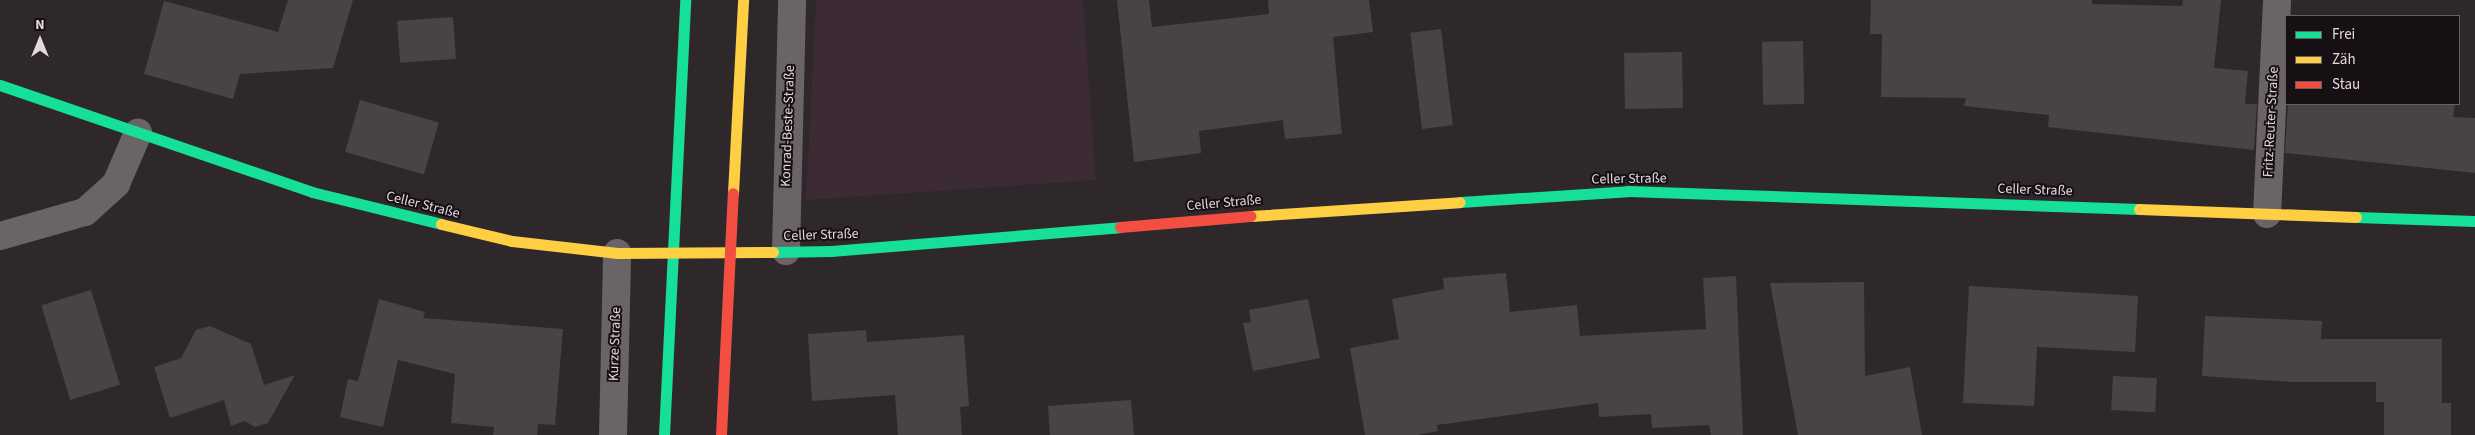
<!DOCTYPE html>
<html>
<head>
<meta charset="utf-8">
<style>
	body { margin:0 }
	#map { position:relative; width:2475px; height:435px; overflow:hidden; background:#2e282b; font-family:"Source Sans 3",sans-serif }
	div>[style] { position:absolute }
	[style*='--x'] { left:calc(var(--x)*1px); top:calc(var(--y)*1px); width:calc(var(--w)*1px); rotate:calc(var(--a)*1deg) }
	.built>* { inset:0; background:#3c2a34 }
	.building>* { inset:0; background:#494346; transform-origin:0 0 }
	.street>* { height:28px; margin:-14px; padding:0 14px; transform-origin:14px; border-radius:14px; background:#6a6466 }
	.fast>* { height:11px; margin:-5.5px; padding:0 5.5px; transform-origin:5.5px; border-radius:5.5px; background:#16e098 }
	.slow>* { height:11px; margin:-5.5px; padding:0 5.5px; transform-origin:5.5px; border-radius:5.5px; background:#ffcf43 }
	.jam>* { height:11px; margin:-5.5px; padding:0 5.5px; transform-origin:5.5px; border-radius:5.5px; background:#f24e42 }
	span { translate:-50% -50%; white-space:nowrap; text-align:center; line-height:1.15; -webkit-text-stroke:4px #160f13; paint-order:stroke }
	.street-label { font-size:14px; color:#e2d8dd }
	.legend { position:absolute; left:2285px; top:15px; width:175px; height:90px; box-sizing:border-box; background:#160f13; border:1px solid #685f64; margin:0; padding:6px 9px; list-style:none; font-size:15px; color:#e2d8dd }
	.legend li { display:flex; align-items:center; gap:10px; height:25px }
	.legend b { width:25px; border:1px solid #685f64 }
	.north { position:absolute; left:15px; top:15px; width:50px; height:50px; -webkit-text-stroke:4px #160f13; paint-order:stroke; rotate:0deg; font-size:14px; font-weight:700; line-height:20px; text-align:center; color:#e2d8dd }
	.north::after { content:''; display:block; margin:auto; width:18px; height:22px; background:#e2d8dd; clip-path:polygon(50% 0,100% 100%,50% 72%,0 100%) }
</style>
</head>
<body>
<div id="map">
	<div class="built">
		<div style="clip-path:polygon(816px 0,1083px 0,1096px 180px,806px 200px)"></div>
	</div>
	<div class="building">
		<div style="clip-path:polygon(288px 0,353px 0,333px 68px,240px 74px,233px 99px,144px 74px,164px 1px,278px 32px)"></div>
		<div style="clip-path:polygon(1117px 0,1149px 0,1152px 27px,1269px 14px,1268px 0,1369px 0,1373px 32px,1333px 37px,1342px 134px,1285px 139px,1283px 120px,1199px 131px,1201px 153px,1134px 162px)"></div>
		<div style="clip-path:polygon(1871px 0,2092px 0,2092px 4px,2182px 6px,2183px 0,2221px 0,2214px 68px,2248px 71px,2245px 104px,2257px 104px,2254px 150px,2048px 127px,2049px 115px,1964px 106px,1966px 98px,1881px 97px,1882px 34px,1870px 34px)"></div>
		<div style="left:453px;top:17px;width:42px;height:56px;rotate:86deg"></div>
		<div style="left:1441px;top:29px;width:97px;height:31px;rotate:83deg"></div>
		<div style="left:1803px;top:41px;width:63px;height:41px;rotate:89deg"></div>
		<div style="left:1682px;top:52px;width:56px;height:58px;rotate:89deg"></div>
		<div style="left:360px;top:100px;width:82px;height:54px;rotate:16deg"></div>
		<div style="clip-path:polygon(2288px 104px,2455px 104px,2453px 117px,2475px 118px,2475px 173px,2285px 153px)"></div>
		<div style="clip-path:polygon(1506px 273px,1510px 312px,1577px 305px,1580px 336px,1706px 329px,1703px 278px,1736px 276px,1743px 435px,1711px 435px,1709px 425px,1652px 428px,1651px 414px,1599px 417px,1598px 403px,1437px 425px,1438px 431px,1417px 435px,1365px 435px,1350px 348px,1399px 339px,1392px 299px,1444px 289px,1443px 278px)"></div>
		<div style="clip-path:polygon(1864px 282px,1865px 376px,1910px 367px,1922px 435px,1798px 435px,1770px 283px)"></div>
		<div style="clip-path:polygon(1969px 286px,2138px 296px,2135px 352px,2037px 347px,2034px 406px,1963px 403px)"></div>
		<div style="left:91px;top:290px;width:99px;height:52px;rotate:73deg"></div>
		<div style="clip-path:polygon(379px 299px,425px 312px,423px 318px,563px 329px,555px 425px,538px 424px,537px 435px,493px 435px,494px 427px,451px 423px,455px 374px,398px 360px,383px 427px,340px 417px,348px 379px,358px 381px)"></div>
		<div style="clip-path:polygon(1308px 299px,1320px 358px,1253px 371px,1243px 323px,1251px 322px,1249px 310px)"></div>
		<div style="clip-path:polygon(2205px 316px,2322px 321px,2321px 339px,2442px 339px,2442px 403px,2451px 403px,2451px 435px,2384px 435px,2384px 402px,2376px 402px,2376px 382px,2291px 382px,2202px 376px)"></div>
		<div style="clip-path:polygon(210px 326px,251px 344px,264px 385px,295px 375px,268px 423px,255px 427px,245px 421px,231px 426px,224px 400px,170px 418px,154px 367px,181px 358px,196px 330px)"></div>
		<div style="clip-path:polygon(866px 330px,867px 342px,964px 335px,969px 406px,960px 407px,962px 435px,898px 435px,895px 395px,812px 401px,808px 334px)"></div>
		<div style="left:2113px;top:376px;width:44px;height:34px;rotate:3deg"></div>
		<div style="clip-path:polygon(1131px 400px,1134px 435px,1050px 435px,1048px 406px)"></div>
	</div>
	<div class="street">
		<div style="--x:2267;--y:214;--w:214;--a:-87.3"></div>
		<div style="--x:0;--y:236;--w:88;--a:-15.8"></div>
		<div style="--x:85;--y:212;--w:42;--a:-42.1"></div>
		<div style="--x:116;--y:184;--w:56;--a:-66.7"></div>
		<div style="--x:786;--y:251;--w:251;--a:-88.6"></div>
		<div style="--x:613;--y:435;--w:182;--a:-88.7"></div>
	</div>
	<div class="fast">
		<div style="--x:0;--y:85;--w:330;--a:18.9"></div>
		<div style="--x:312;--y:192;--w:133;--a:13.9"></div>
		<div style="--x:1460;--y:202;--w:168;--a:-3.7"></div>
		<div style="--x:1628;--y:191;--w:511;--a:2.02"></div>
		<div style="--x:2356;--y:217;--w:119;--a:1.9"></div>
		<div style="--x:773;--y:252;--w:58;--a:-1"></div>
		<div style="--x:831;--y:251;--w:290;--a:-4.7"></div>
		<div style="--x:664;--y:435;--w:436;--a:-87.2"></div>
	</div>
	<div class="slow">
		<div style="--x:733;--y:193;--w:193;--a:-87"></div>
		<div style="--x:2139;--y:209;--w:217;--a:2.1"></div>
		<div style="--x:1251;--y:216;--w:209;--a:-3.8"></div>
		<div style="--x:441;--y:224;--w:73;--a:13.5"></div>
		<div style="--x:512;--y:241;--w:106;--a:6.5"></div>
		<div style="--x:617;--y:253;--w:156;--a:-0.4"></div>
	</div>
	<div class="jam">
		<div style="--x:1120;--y:227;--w:131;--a:-4.8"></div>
		<div style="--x:721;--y:435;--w:242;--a:-87.2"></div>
	</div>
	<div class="street-label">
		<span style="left:2271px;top:122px;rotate:-87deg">Fritz-Reuter-Straße</span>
		<span style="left:788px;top:126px;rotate:-88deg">Konrad-Beste-Straße</span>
		<span style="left:1629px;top:179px;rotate:-1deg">Celler Straße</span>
		<span style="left:2035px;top:190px;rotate:2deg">Celler Straße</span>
		<span style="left:1224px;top:203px;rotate:-5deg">Celler Straße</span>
		<span style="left:423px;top:205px;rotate:14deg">Celler Straße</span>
		<span style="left:821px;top:235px;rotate:-2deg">Celler Straße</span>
		<span style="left:615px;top:344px;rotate:-88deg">Kurze Straße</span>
	</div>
	<ul class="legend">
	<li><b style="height:6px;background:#16e098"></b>Frei</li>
	<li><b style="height:6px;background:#ffcf43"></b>Zäh</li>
	<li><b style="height:6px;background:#f24e42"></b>Stau</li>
	</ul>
	<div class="north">N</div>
</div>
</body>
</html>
